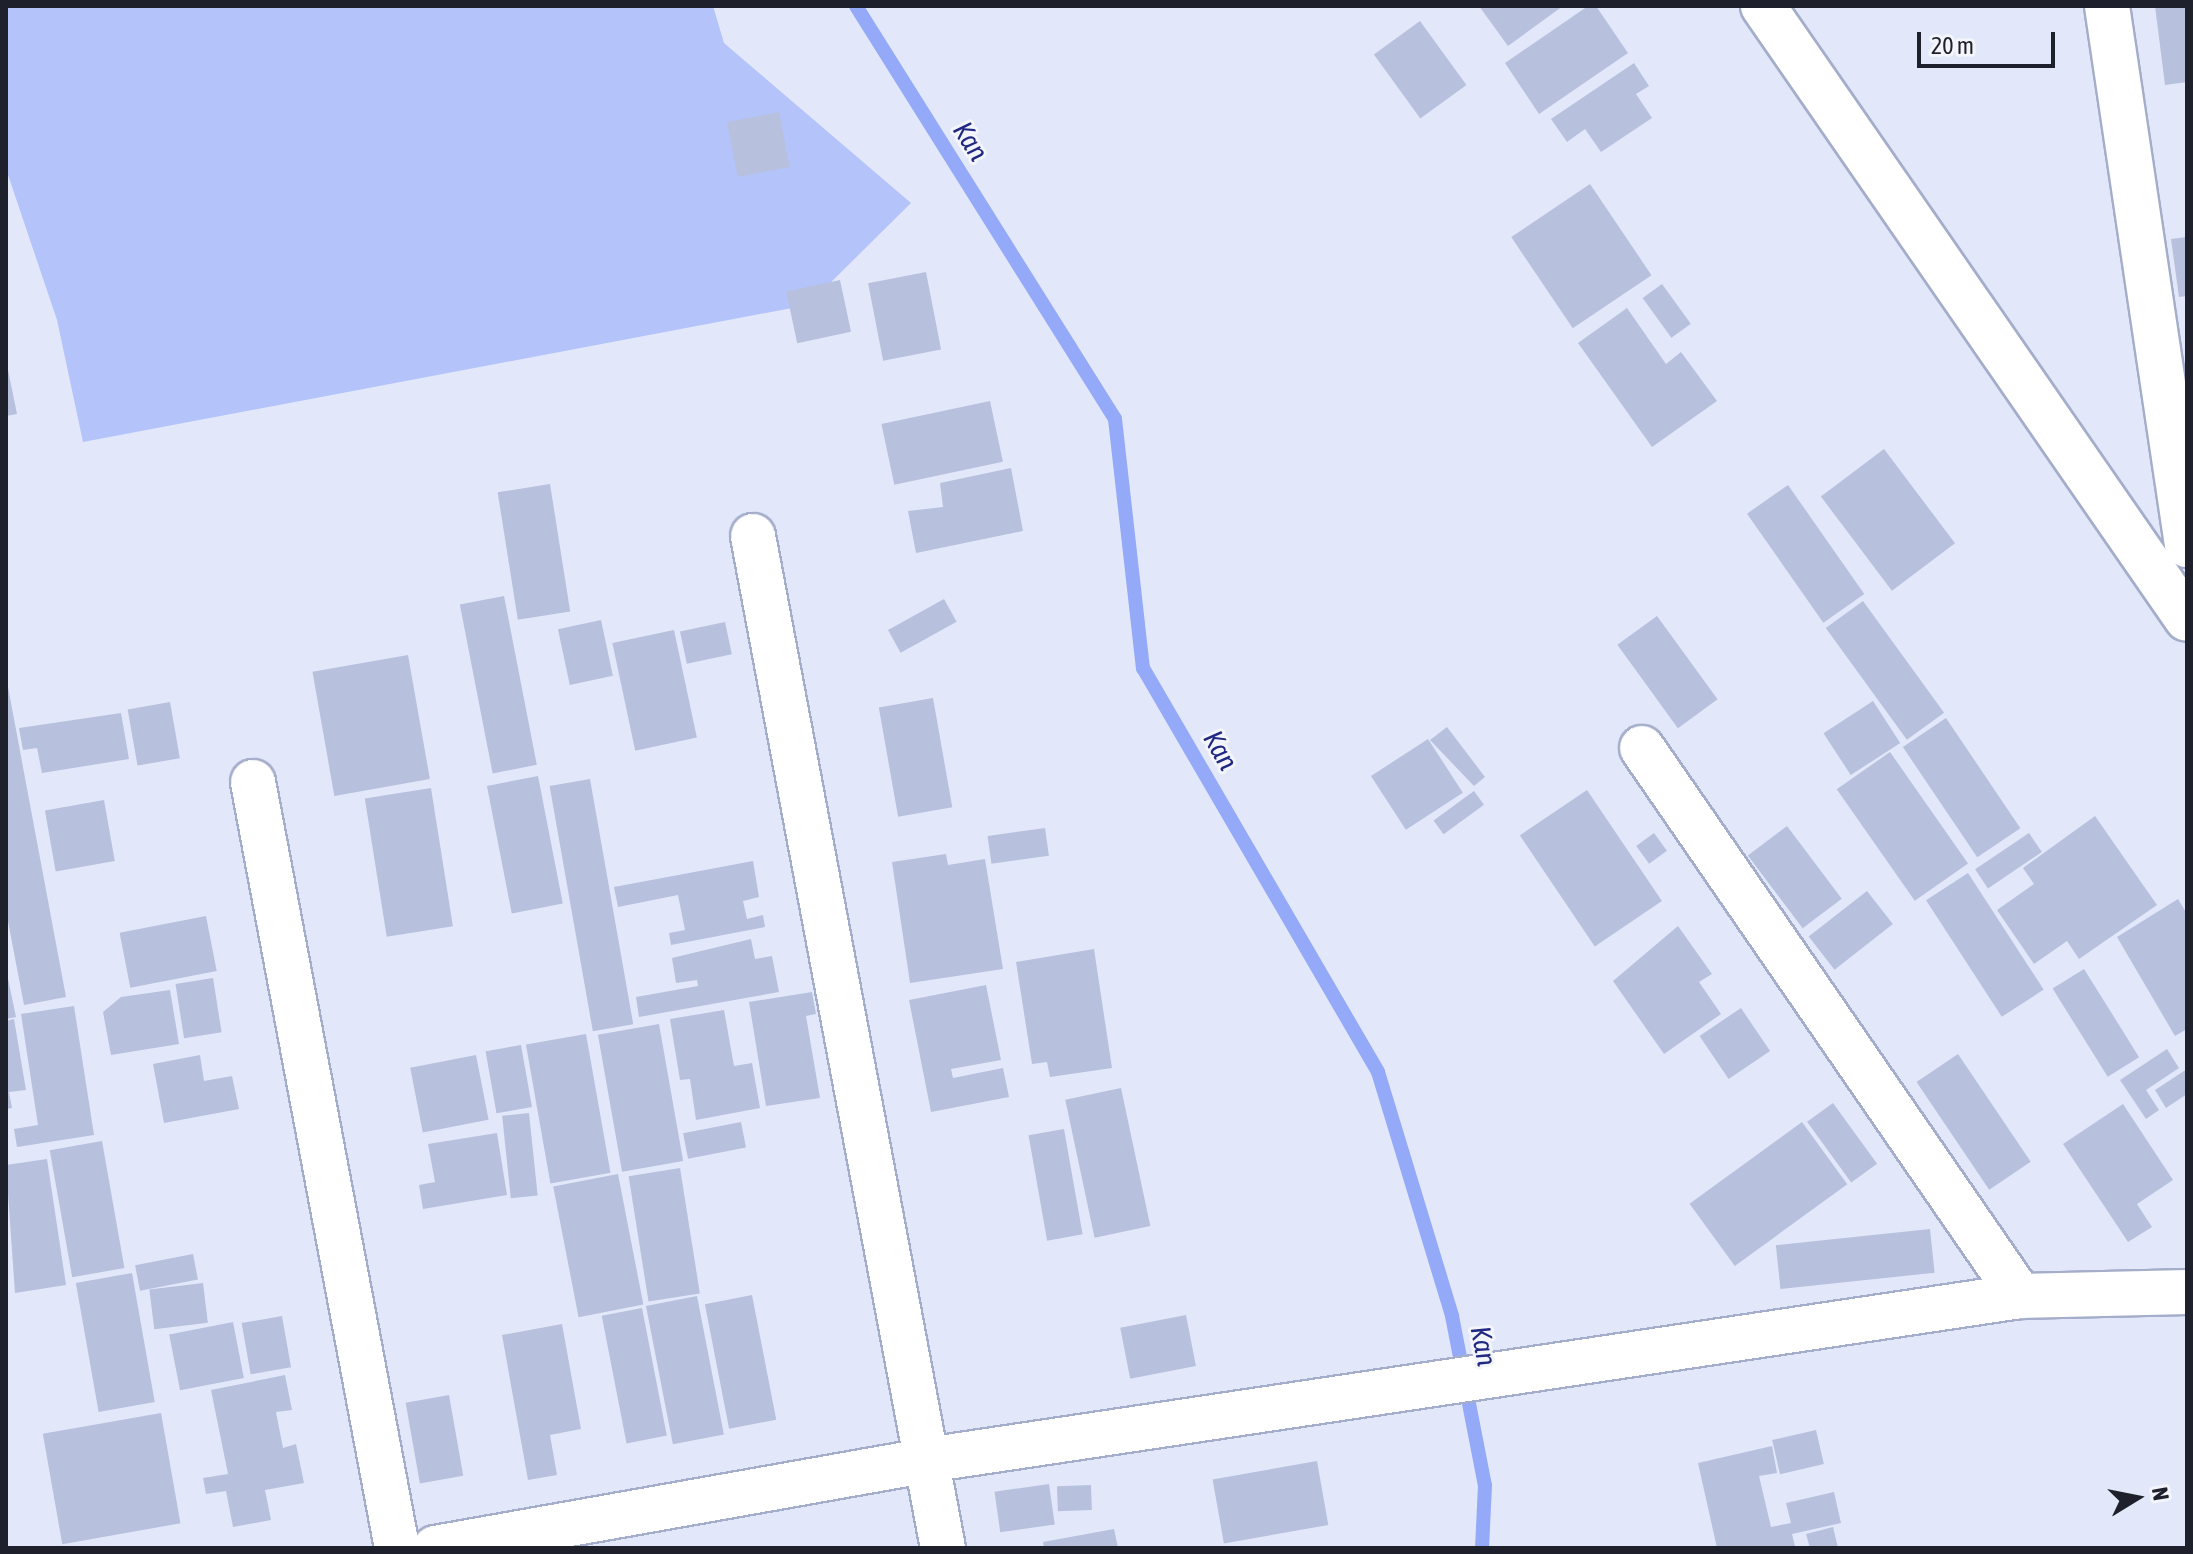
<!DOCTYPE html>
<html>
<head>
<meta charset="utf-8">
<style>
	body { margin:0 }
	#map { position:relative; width:2193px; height:1554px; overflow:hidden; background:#e2e8fa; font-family:"Asap Condensed",sans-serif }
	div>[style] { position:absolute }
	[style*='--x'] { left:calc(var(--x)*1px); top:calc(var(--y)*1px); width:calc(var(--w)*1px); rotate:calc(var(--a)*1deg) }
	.green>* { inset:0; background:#b4c4fb }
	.stream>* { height:14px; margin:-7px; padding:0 7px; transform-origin:7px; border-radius:7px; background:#94a9f8 }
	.building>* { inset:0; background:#b7c0dd; transform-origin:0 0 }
	.roads { filter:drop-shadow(2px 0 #a4adc9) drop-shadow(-2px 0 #a4adc9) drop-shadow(0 2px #a4adc9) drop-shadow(0 -2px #a4adc9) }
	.street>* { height:44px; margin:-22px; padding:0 22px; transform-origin:22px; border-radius:22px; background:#fff }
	span { translate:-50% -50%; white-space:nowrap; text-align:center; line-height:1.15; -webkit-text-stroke:6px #f3f5fb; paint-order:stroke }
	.water-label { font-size:28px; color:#212881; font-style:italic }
	.frame { position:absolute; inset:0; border:8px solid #1e212c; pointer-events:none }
	.north { position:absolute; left:2097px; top:1458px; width:80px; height:80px; -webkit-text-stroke:6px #f3f5fb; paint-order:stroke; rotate:80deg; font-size:22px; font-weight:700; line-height:32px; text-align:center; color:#1e212c }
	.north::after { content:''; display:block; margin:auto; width:28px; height:36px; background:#1e212c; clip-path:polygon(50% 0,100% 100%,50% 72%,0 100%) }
	.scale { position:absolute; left:1917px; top:32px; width:138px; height:36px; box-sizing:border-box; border:4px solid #1e212c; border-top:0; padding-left:10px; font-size:24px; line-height:28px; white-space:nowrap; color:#1e212c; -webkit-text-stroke:6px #f3f5fb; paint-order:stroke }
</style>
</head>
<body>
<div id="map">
	<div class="green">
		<div style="clip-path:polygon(6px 6px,713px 6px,724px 43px,911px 203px,808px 305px,83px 442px,57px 320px,6px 169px)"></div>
	</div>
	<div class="stream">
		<div style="--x:856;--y:6;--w:487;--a:57.9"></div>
		<div style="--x:1115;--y:419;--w:251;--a:83.6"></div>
		<div style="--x:1143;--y:668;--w:467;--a:59.8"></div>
		<div style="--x:1378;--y:1072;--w:255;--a:73.1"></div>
		<div style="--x:1452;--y:1316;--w:172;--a:79"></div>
		<div style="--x:1485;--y:1485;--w:63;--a:92.7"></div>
	</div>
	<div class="building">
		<div style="clip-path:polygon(1479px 6px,1563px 6px,1508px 46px)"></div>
		<div style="clip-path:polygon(1588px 6px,1596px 6px,1628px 53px,1539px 114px,1505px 63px)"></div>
		<div style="clip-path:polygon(2155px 6px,2187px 6px,2187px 82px,2165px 85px)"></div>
		<div style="left:1420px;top:21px;width:79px;height:57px;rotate:54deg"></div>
		<div style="clip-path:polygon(1634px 63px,1649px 86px,1636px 94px,1652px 118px,1601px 152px,1585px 129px,1567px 142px,1551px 119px)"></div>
		<div style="left:779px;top:112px;width:56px;height:53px;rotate:79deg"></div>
		<div style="left:1590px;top:184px;width:110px;height:95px;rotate:56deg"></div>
		<div style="clip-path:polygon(2187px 237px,2187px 296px,2179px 297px,2171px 239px)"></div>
		<div style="left:926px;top:272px;width:79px;height:59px;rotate:79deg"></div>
		<div style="left:840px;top:280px;width:53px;height:55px;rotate:78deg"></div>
		<div style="left:1662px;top:284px;width:49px;height:24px;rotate:54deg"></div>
		<div style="clip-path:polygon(1627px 308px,1666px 364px,1681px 352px,1717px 401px,1652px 447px,1578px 343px)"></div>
		<div style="clip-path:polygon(6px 360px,17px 414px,6px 416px)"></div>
		<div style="left:990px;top:401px;width:62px;height:111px;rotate:78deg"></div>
		<div style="left:1884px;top:449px;width:118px;height:79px;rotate:53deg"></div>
		<div style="clip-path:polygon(1011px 468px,1023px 531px,916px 553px,908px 511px,943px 507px,940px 483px)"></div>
		<div style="left:550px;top:484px;width:129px;height:53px;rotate:81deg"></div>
		<div style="left:1788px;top:485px;width:133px;height:50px;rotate:55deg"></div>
		<div style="left:504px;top:596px;width:172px;height:45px;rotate:79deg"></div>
		<div style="left:944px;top:599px;width:26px;height:64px;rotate:61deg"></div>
		<div style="left:1863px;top:601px;width:138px;height:46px;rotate:54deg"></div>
		<div style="left:1657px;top:616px;width:103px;height:49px;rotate:54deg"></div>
		<div style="left:601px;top:620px;width:57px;height:44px;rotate:78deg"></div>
		<div style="left:725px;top:622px;width:33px;height:46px;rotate:78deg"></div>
		<div style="left:674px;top:630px;width:110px;height:63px;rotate:78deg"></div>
		<div style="left:408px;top:655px;width:126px;height:97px;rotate:80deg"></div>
		<div style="clip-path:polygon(8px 687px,66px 997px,24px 1005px,6px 911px)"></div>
		<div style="left:933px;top:698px;width:111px;height:55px;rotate:80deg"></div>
		<div style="left:1873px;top:701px;width:50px;height:59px;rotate:57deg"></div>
		<div style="left:170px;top:702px;width:57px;height:43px;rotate:80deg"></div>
		<div style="clip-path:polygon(121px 713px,129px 759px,42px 773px,37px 748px,23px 750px,19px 728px)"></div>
		<div style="left:1946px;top:718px;width:133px;height:52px;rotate:56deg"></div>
		<div style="clip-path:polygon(1447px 727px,1485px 777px,1474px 786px,1430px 740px)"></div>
		<div style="left:1428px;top:739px;width:64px;height:68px;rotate:57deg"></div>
		<div style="left:1890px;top:752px;width:136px;height:65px;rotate:55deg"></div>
		<div style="left:538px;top:776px;width:130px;height:52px;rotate:79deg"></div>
		<div style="left:590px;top:779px;width:249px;height:41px;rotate:80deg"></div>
		<div style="left:431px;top:788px;width:140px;height:67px;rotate:81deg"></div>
		<div style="left:1587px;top:790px;width:134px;height:81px;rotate:56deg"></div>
		<div style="left:1474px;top:791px;width:17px;height:50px;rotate:54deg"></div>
		<div style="left:104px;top:800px;width:62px;height:60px;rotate:80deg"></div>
		<div style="clip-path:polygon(2095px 816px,2157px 905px,2079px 959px,2067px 941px,2034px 964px,1997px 910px,2034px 884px,2023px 868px)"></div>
		<div style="left:1787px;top:826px;width:91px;height:49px;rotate:53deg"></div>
		<div style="left:1045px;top:828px;width:28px;height:58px;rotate:82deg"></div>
		<div style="left:1654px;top:833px;width:22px;height:22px;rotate:54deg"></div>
		<div style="left:2029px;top:833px;width:23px;height:65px;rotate:56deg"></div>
		<div style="clip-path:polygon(946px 854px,948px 865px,985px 859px,1003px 969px,910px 983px,892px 862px)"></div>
		<div style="clip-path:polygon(753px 861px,759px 897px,743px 901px,747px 919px,763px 915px,765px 927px,671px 945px,669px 933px,685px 930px,678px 895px,618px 907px,614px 887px)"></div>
		<div style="left:1968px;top:873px;width:139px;height:50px;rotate:57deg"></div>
		<div style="left:1867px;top:891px;width:42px;height:74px;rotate:52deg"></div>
		<div style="clip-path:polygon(2178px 899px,2187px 914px,2187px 1029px,2175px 1036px,2117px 937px)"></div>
		<div style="left:206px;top:916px;width:56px;height:88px;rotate:79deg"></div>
		<div style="clip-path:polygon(1678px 926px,1712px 974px,1699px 982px,1721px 1014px,1664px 1054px,1613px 981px)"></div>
		<div style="clip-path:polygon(751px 939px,755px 959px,772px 956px,779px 992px,639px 1017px,636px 997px,698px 986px,697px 980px,676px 983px,672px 958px)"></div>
		<div style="clip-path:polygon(1094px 949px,1112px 1068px,1050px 1077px,1047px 1062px,1032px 1064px,1016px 962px)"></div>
		<div style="clip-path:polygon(6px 969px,16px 1017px,6px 1019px)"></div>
		<div style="left:2084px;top:969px;width:104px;height:37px;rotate:58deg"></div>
		<div style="left:213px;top:978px;width:55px;height:38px;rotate:81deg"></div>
		<div style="clip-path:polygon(986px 985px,1001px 1060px,951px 1069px,953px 1078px,1003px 1068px,1009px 1097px,931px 1112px,909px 1000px)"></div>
		<div style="clip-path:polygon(170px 990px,179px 1044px,111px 1055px,103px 1012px,121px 997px)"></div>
		<div style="clip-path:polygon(812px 992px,816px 1014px,806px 1016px,820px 1098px,766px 1106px,749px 1002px)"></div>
		<div style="clip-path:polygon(74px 1006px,94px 1135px,17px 1147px,14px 1129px,38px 1125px,21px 1014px)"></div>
		<div style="left:1741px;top:1008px;width:52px;height:50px;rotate:56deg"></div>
		<div style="clip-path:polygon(724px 1010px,734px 1066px,752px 1063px,760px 1108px,696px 1120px,690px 1079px,680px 1080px,670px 1019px)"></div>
		<div style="clip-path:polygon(14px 1019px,26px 1090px,9px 1092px,12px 1108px,6px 1109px,6px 1021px)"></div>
		<div style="left:659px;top:1024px;width:139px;height:62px;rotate:80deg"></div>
		<div style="left:586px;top:1034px;width:141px;height:61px;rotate:80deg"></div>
		<div style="left:521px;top:1045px;width:63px;height:36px;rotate:80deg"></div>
		<div style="clip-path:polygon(2167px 1049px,2179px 1068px,2146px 1090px,2159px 1110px,2146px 1119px,2120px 1080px)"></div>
		<div style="left:1958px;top:1054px;width:130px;height:50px;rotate:56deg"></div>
		<div style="clip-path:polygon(200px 1055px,204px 1081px,232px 1076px,239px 1109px,164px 1123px,153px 1064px)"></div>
		<div style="left:476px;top:1055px;width:66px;height:67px;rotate:79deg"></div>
		<div style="clip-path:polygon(2187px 1069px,2187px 1094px,2166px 1108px,2155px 1090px)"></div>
		<div style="left:1121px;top:1088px;width:141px;height:57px;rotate:78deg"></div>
		<div style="left:1833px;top:1103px;width:75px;height:32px;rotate:54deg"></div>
		<div style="clip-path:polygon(2123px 1104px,2173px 1180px,2137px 1204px,2152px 1227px,2128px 1242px,2063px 1144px)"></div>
		<div style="left:529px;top:1113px;width:83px;height:27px;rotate:84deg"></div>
		<div style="left:741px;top:1122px;width:26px;height:59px;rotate:79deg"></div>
		<div style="left:1802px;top:1122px;width:77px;height:139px;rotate:54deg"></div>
		<div style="left:1064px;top:1129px;width:107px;height:36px;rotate:80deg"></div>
		<div style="clip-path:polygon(497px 1133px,507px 1195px,423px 1209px,419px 1185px,435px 1182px,428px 1144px)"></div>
		<div style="left:102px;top:1141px;width:129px;height:53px;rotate:80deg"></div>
		<div style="clip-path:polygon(47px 1159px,66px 1285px,15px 1293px,6px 1165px)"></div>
		<div style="left:680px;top:1168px;width:127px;height:52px;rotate:81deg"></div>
		<div style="left:618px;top:1174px;width:133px;height:66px;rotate:79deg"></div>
		<div style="left:1930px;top:1229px;width:44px;height:155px;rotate:84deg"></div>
		<div style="left:193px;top:1254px;width:26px;height:59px;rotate:79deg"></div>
		<div style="left:132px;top:1273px;width:131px;height:57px;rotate:80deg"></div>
		<div style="left:203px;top:1283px;width:40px;height:54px;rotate:83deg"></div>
		<div style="left:752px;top:1295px;width:127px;height:48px;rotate:79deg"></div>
		<div style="left:697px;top:1296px;width:141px;height:52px;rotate:79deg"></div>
		<div style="left:642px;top:1308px;width:130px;height:41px;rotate:79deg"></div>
		<div style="left:1186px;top:1315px;width:52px;height:67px;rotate:79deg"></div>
		<div style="left:282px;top:1316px;width:52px;height:41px;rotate:80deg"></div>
		<div style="left:233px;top:1322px;width:57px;height:65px;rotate:79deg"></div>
		<div style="clip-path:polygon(562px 1324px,581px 1429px,550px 1435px,557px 1475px,528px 1480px,502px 1335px)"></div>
		<div style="clip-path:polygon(285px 1375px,292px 1410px,276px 1412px,283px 1448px,296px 1444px,304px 1483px,265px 1490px,271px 1520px,233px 1527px,226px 1491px,206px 1494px,203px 1478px,228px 1474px,211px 1390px)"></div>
		<div style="left:449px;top:1395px;width:82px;height:44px;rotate:80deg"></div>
		<div style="left:161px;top:1413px;width:112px;height:120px;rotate:80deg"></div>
		<div style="left:1816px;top:1430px;width:35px;height:45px;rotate:77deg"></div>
		<div style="clip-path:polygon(1772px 1446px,1777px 1473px,1759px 1476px,1771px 1527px,1791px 1523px,1786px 1503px,1834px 1492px,1841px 1523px,1792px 1534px,1795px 1546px,1788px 1548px,1717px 1548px,1698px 1463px)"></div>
		<div style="left:1317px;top:1461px;width:65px;height:106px;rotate:80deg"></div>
		<div style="left:1049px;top:1484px;width:41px;height:55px;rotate:82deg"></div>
		<div style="left:1091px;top:1485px;width:25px;height:34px;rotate:88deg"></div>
		<div style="clip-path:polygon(1833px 1527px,1838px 1548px,1810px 1548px,1806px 1534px)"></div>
		<div style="clip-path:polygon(1114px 1529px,1118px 1548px,1044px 1548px,1043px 1542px)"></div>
	</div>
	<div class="roads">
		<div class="street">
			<div style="--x:1763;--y:6;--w:745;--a:55.33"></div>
			<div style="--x:2107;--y:6;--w:545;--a:81.56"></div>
			<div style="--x:753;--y:536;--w:1030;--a:79.37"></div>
			<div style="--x:1642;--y:748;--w:666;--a:55.4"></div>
			<div style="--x:253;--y:782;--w:779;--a:79.35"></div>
			<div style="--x:435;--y:1548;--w:500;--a:-10.1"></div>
			<div style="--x:927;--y:1460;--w:1105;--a:-8.53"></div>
			<div style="--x:2020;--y:1296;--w:167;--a:-1.4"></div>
		</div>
	</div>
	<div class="water-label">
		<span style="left:971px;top:141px;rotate:58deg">Kan</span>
		<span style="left:1221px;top:750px;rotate:60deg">Kan</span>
		<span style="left:1484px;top:1346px;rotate:79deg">Kan</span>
	</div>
	<div class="frame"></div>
	<div class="north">N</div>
	<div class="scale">20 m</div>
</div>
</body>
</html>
